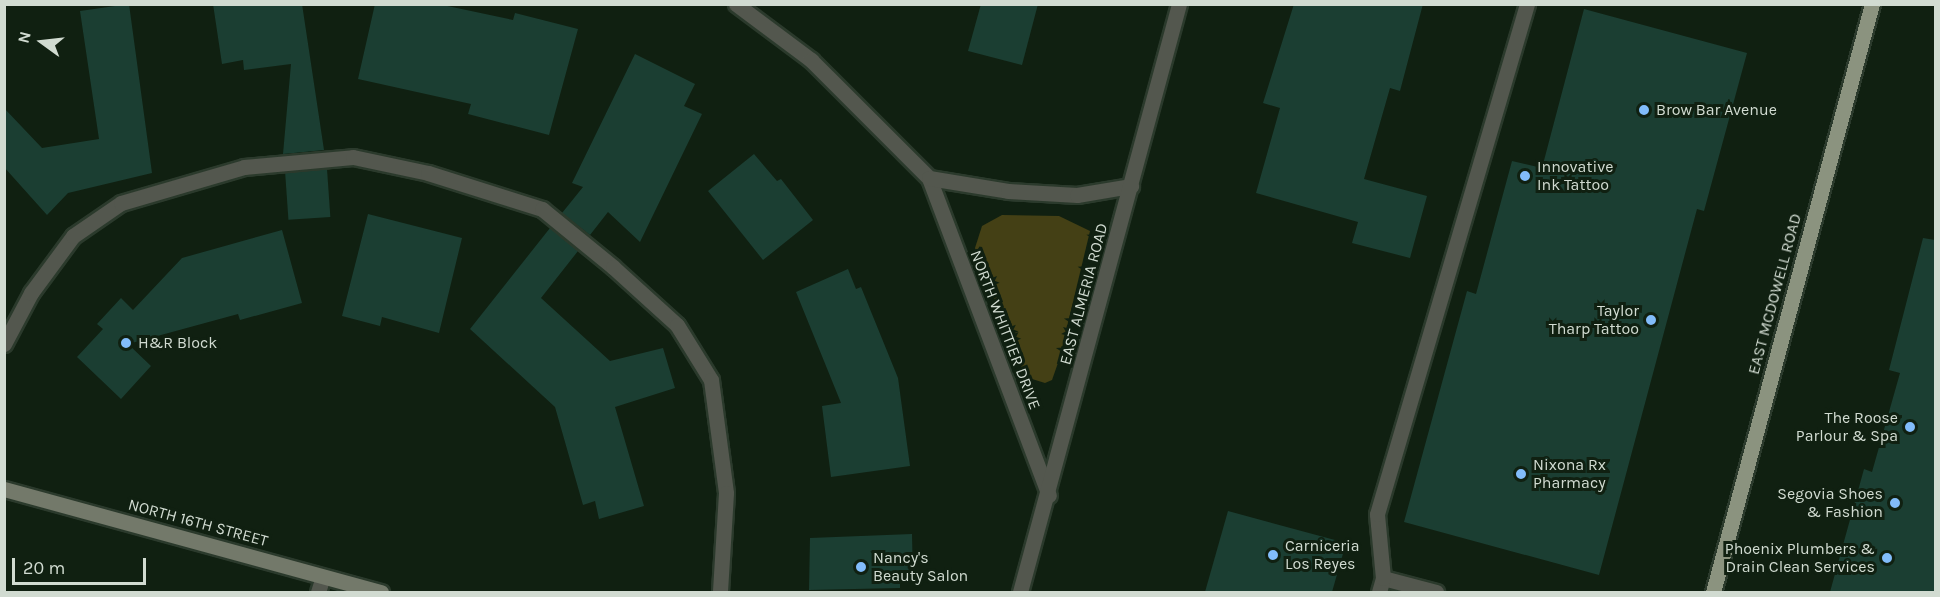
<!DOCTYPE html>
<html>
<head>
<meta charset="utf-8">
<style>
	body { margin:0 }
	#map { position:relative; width:1940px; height:597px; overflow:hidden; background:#102011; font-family:Karla,sans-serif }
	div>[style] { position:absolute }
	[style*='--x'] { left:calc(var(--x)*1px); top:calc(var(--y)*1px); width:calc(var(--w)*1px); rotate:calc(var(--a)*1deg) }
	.green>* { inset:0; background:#444015 }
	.building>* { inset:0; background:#1b3e32; transform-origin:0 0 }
	.roads { filter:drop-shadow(2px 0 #2b3a2c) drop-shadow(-2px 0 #2b3a2c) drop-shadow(0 2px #2b3a2c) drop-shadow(0 -2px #2b3a2c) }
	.lane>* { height:15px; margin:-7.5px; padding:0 7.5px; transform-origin:7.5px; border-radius:7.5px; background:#53574e }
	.street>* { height:15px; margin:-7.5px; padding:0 7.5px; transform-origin:7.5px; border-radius:7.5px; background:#53574e }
	.secondary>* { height:15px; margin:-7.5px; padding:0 7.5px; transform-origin:7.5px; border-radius:7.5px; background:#73796a }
	.primary>* { height:15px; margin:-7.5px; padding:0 7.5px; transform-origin:7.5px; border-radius:7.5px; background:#8b937f }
	.dots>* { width:16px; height:16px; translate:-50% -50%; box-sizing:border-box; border:3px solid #102011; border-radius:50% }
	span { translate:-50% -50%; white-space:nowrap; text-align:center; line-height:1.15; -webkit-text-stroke:6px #102011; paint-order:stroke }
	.poi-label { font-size:16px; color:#d1dbd1 }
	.left { translate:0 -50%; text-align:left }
	.right { translate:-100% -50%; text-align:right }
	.street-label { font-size:16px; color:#d1dbd1 }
	.frame { position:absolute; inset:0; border:6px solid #d1dbd1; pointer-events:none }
	.north { position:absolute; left:12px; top:12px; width:60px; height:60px; -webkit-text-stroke:4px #102011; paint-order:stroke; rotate:285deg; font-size:16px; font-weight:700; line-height:24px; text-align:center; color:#d1dbd1 }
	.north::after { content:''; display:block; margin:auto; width:21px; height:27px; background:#d1dbd1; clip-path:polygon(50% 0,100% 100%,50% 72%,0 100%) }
	.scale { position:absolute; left:12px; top:558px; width:134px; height:27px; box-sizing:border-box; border:3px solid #d1dbd1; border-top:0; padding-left:8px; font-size:18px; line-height:21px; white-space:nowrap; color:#d1dbd1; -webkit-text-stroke:4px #102011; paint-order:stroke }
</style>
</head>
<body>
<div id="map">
	<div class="green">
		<div style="clip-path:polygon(1002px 215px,1059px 216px,1090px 231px,1059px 360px,1052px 380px,1045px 383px,1032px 379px,1020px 365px,975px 248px,982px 226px)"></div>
	</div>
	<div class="building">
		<div style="clip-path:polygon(129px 4px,152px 173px,68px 193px,47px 215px,4px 167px,4px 108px,42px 148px,99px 139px,80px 11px)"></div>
		<div style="clip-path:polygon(213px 4px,302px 4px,324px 150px,283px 154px,291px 64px,244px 70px,243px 60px,222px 64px)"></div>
		<div style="clip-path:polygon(375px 4px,438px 4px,513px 20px,515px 13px,578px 29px,549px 135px,468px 114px,471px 104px,358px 79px)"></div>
		<div style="clip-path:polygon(981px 4px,1038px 4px,1022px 65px,968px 51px)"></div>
		<div style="clip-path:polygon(1294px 4px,1423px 4px,1400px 91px,1390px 88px,1364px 179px,1427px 196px,1410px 258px,1352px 243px,1358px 222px,1256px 193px,1280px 108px,1263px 103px)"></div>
		<div style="clip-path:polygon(1584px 9px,1747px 53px,1704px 211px,1697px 209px,1599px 575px,1404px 522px,1467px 291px,1476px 294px,1512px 161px,1542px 168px)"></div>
		<div style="clip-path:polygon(635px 54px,695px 84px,684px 106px,702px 114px,640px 242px,608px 212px,590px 235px,562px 213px,583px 187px,572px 183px)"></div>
		<div style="clip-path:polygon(754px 154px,777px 181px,781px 179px,813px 220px,763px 260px,708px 191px)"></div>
		<div style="left:327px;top:169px;width:48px;height:42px;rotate:86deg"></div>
		<div style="clip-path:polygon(368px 214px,462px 238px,439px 333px,382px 317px,380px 326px,342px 316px)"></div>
		<div style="clip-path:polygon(550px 228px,578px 251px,541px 298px,610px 361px,663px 348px,675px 388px,615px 407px,644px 506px,599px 519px,595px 501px,583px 505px,555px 407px,470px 329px)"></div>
		<div style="clip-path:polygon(282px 230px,302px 303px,240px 320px,238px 314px,128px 344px,151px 366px,121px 399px,77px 357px,103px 329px,97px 324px,121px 298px,133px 310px,182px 258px)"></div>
		<div style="clip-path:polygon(1923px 238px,1935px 240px,1935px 592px,1830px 592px,1864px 469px,1872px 472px,1900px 373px,1889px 370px)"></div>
		<div style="clip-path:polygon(848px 269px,856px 289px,861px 287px,898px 378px,910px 466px,831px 477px,822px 406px,841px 403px,796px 292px)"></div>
		<div style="clip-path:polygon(1228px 511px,1346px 543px,1332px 592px,1205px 592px)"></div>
		<div style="clip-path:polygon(912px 534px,913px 581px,900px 581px,900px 588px,809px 590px,810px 538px)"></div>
	</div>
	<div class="roads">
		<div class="lane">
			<div style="--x:4;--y:344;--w:58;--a:-62.1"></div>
			<div style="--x:31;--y:293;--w:71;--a:-53.6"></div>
			<div style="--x:73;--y:236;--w:58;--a:-34.5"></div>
			<div style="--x:121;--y:203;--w:128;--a:-16.3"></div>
			<div style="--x:244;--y:167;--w:109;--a:-5.2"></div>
			<div style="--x:353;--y:157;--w:77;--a:12"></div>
			<div style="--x:428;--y:173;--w:120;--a:17.5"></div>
			<div style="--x:542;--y:209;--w:92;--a:39.2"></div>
			<div style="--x:613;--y:267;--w:86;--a:42.2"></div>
			<div style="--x:677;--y:325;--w:65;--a:58.3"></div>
			<div style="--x:711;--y:380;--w:114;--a:82.4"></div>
			<div style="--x:726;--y:493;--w:99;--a:93.5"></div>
			<div style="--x:1383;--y:578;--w:55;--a:14.8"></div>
			<div style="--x:1379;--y:592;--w:15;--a:-74"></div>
			<div style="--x:1383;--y:578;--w:64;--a:-95.4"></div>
			<div style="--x:1377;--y:514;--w:532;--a:-73.61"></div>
		</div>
		<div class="street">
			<div style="--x:736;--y:4;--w:94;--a:36.7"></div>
			<div style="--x:811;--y:60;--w:167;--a:45"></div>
			<div style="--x:929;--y:178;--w:339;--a:69.3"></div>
			<div style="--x:929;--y:178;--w:80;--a:9.3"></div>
			<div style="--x:1008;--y:191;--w:69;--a:3.3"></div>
			<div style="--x:1077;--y:195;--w:55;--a:-9.5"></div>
			<div style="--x:318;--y:592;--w:16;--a:-72"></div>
			<div style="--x:1020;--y:592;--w:609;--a:-74.87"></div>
		</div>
		<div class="secondary">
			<div style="--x:4;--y:489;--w:391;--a:15.3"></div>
		</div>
		<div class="primary">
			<div style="--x:1713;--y:592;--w:609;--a:-74.87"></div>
		</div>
	</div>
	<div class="dots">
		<div style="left:1644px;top:110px;background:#82bcfa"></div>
		<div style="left:1525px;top:176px;background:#82bcfa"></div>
		<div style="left:1651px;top:320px;background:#82bcfa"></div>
		<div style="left:126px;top:343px;background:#82bcfa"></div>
		<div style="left:1910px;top:427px;background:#82bcfa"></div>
		<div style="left:1521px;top:474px;background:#82bcfa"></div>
		<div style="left:1895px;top:503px;background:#82bcfa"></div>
		<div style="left:1273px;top:555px;background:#82bcfa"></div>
		<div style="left:1887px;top:558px;background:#82bcfa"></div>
		<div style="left:861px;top:567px;background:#82bcfa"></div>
	</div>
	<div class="poi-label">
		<span class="left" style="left:1656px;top:110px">Brow Bar Avenue</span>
		<span class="left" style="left:1537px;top:176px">Innovative<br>Ink Tattoo</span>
		<span class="right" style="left:1639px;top:320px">Taylor<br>Tharp Tattoo</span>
		<span class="left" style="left:138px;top:343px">H&amp;R Block</span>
		<span class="right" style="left:1898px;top:427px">The Roose<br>Parlour &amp; Spa</span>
		<span class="left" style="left:1533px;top:474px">Nixona Rx<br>Pharmacy</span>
		<span class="right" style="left:1883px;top:503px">Segovia Shoes<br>&amp; Fashion</span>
		<span class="left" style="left:1285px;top:555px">Carniceria<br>Los Reyes</span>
		<span class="right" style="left:1875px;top:558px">Phoenix Plumbers &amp;<br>Drain Clean Services</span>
		<span class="left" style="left:873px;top:567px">Nancy's<br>Beauty Salon</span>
	</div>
	<div class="street-label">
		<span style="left:1084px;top:294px;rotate:-75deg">EAST ALMERIA ROAD</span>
		<span style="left:1775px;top:294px;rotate:-75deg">EAST MCDOWELL ROAD</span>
		<span style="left:1005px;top:330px;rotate:69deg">NORTH WHITTIER DRIVE</span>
		<span style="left:198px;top:523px;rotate:15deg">NORTH 16TH STREET</span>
	</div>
	<div class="frame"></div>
	<div class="north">N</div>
	<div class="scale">20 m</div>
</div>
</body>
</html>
